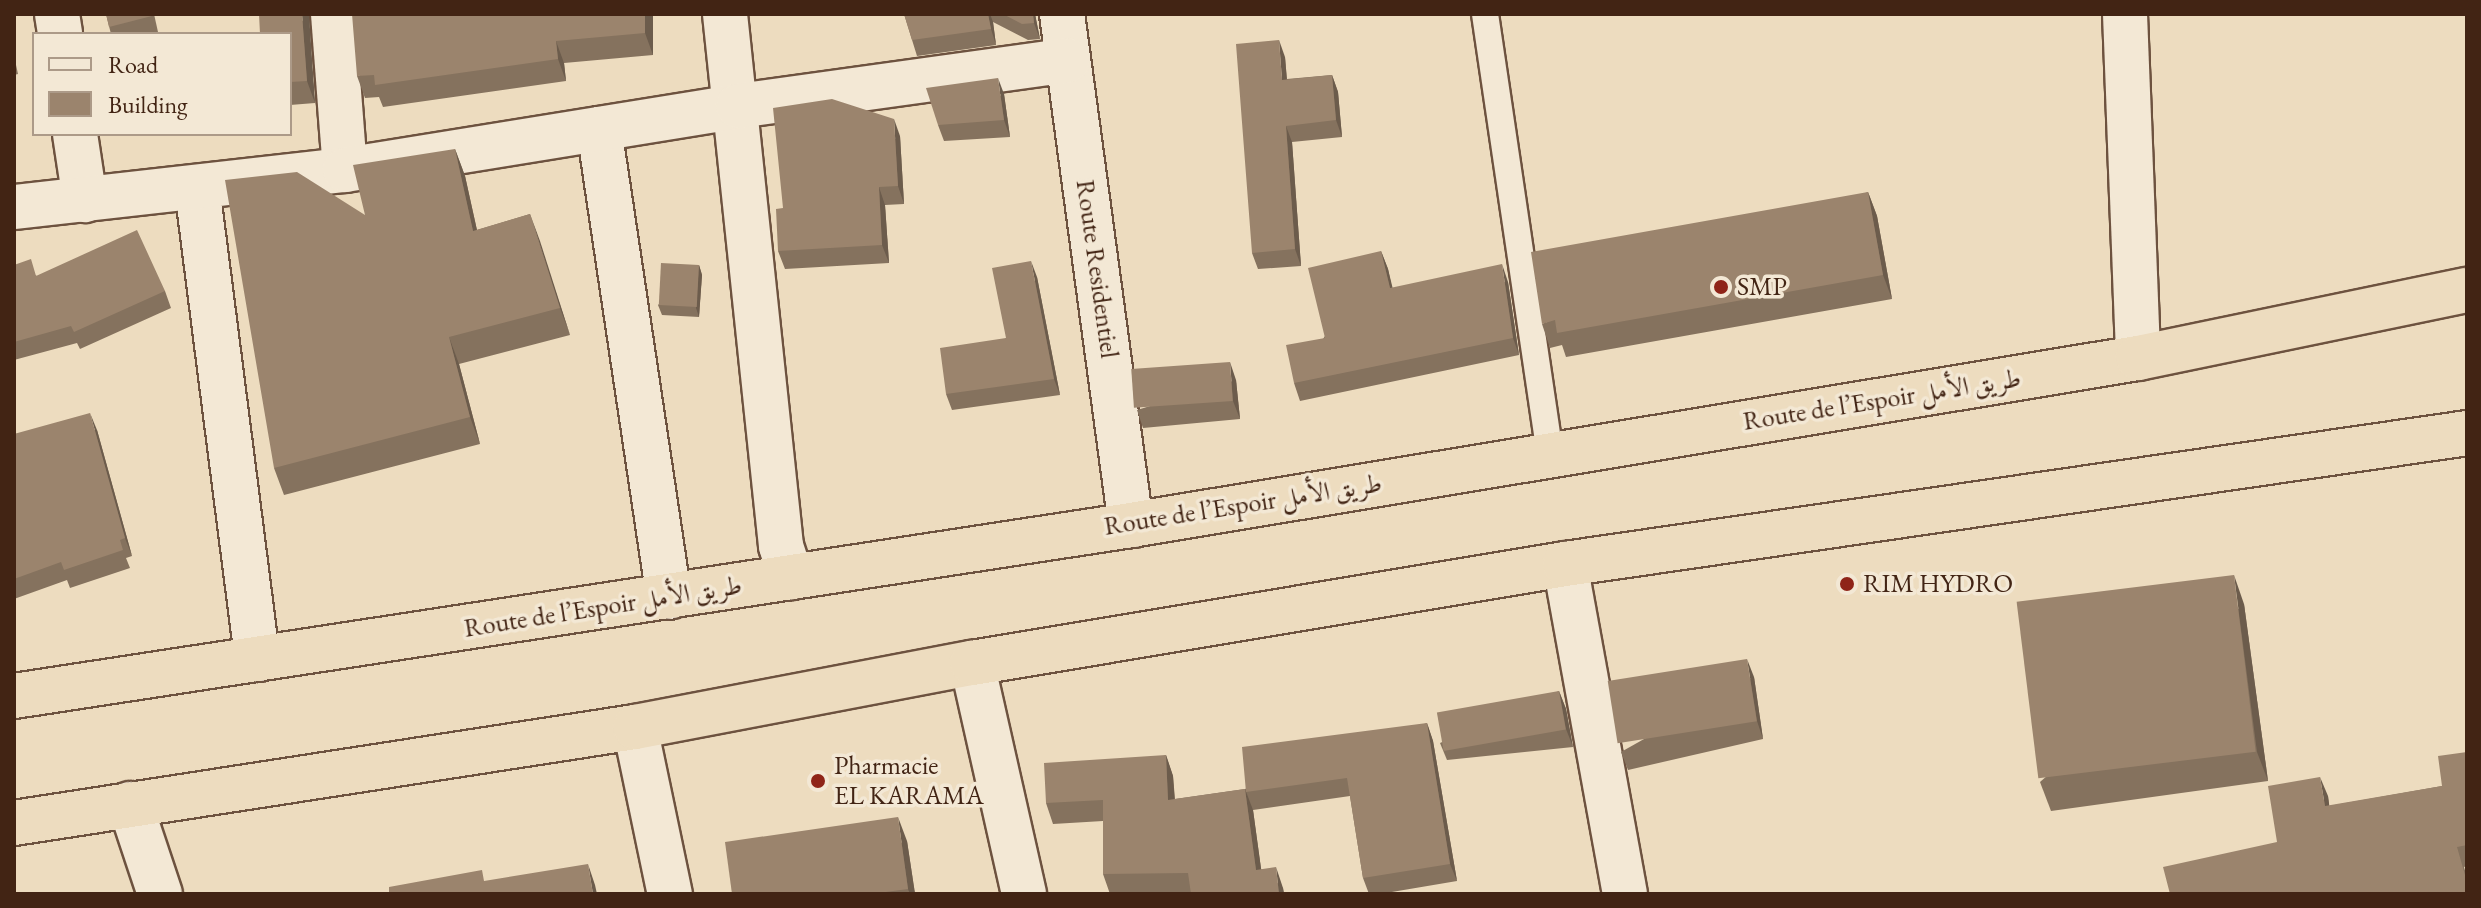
<!DOCTYPE html>
<html>
<head>
<meta charset="utf-8">
<style>
	body { margin:0 }
	#map { position:relative; width:2481px; height:908px; overflow:hidden; background:#eddcbf; font-family:"EB Garamond",Amiri,serif }
	div>[style] { position:absolute }
	[style*='--x'] { left:calc(var(--x)*1px); top:calc(var(--y)*1px); width:calc(var(--w)*1px); rotate:calc(var(--a)*1deg) }
	.roads { filter:drop-shadow(2px 0 #6d523f) drop-shadow(-2px 0 #6d523f) drop-shadow(0 2px #6d523f) drop-shadow(0 -2px #6d523f) }
	.service>* { height:26px; margin:-13px; padding:0 13px; transform-origin:13px; border-radius:13px; background:#f3e8d5 }
	.minor>* { height:44px; margin:-22px; padding:0 22px; transform-origin:22px; border-radius:22px; background:#f3e8d5 }
	.trunk>* { height:44px; margin:-22px; padding:0 22px; transform-origin:22px; border-radius:22px; background:#eddcbf }
	.wall>* { inset:0; background:#85725e }
	.shaded-wall>* { inset:0; background:#6c5c4c }
	.building>* { inset:0; background:#9b846d; transform-origin:0 0 }
	.dots>* { width:22px; height:22px; translate:-50% -50%; box-sizing:border-box; border:4px solid #f3e8d5; border-radius:50% }
	span { translate:-50% -50%; white-space:nowrap; text-align:center; line-height:1.15; -webkit-text-stroke:7px #f3e8d5; paint-order:stroke }
	.street-label { font-size:26px; color:#422414 }
	.poi-label { font-size:26px; color:#422414 }
	.left { translate:0 -50%; text-align:left }
	.frame { position:absolute; inset:0; border:16px solid #422414; pointer-events:none }
	.legend { position:absolute; left:32px; top:32px; width:260px; height:104px; box-sizing:border-box; background:#f3e8d5; border:2px solid #ac9a88; margin:0; padding:10px 14px; list-style:none; font-size:24px; color:#422414 }
	.legend li { display:flex; align-items:center; gap:16px; height:40px }
	.legend b { width:40px; border:2px solid #ac9a88 }
</style>
</head>
<body>
<div id="map">
	<div class="roads">
		<div class="service">
			<div style="--x:1485;--y:14;--w:445;--a:81.6"></div>
		</div>
		<div class="minor">
			<div style="--x:57;--y:14;--w:20;--a:81"></div>
			<div style="--x:333;--y:14;--w:156;--a:85.6"></div>
			<div style="--x:725;--y:14;--w:535;--a:83.99"></div>
			<div style="--x:781;--y:546;--w:33;--a:72"></div>
			<div style="--x:1062;--y:14;--w:516;--a:82.31"></div>
			<div style="--x:2125;--y:14;--w:344;--a:87.8"></div>
			<div style="--x:599;--y:129;--w:473;--a:81.5"></div>
			<div style="--x:75;--y:134;--w:67;--a:81.4"></div>
			<div style="--x:197;--y:188;--w:475;--a:82.7"></div>
			<div style="--x:14;--y:207;--w:333;--a:-6.4"></div>
			<div style="--x:345;--y:170;--w:398;--a:-9.2"></div>
			<div style="--x:738;--y:106;--w:333;--a:-7.9"></div>
			<div style="--x:1565;--y:564;--w:335;--a:79.7"></div>
			<div style="--x:972;--y:663;--w:237;--a:77.3"></div>
			<div style="--x:635;--y:727;--w:171;--a:78.2"></div>
			<div style="--x:130;--y:804;--w:95;--a:71.6"></div>
		</div>
		<div class="trunk">
			<div style="--x:14;--y:696;--w:1130;--a:-8.7"></div>
			<div style="--x:1131;--y:525;--w:1021;--a:-9.42"></div>
			<div style="--x:2138;--y:358;--w:336;--a:-11.7"></div>
			<div style="--x:14;--y:823;--w:628;--a:-8.79"></div>
			<div style="--x:635;--y:727;--w:343;--a:-10.8"></div>
			<div style="--x:972;--y:663;--w:601;--a:-9.48"></div>
			<div style="--x:1565;--y:564;--w:911;--a:-8.26"></div>
		</div>
	</div>
	<div class="wall">
		<div style="clip-path:polygon(106px 14px,154px 14px,158px 32px,149px 34px,111px 34px)"></div>
		<div style="clip-path:polygon(653px 14px,653px 55px,564px 63px,566px 81px,383px 107px,379px 97px,365px 98px,357px 76px)"></div>
		<div style="clip-path:polygon(904px 14px,1035px 14px,1040px 39px,1028px 40px,993px 22px,996px 45px,917px 56px)"></div>
		<div style="clip-path:polygon(308px 15px,315px 103px,290px 105px,290px 34px)"></div>
		<div style="clip-path:polygon(14px 56px,18px 74px,14px 75px)"></div>
		<div style="clip-path:polygon(1285px 57px,1287px 79px,1332px 75px,1338px 92px,1342px 137px,1292px 142px,1301px 266px,1258px 269px,1252px 253px)"></div>
		<div style="clip-path:polygon(1004px 94px,1010px 137px,944px 141px,938px 125px)"></div>
		<div style="clip-path:polygon(900px 136px,904px 204px,885px 205px,889px 263px,785px 269px,778px 251px,783px 208px)"></div>
		<div style="clip-path:polygon(455px 149px,465px 176px,477px 230px,530px 214px,570px 335px,459px 364px,480px 444px,284px 495px,274px 468px)"></div>
		<div style="clip-path:polygon(1868px 192px,1877px 216px,1892px 299px,1566px 357px,1562px 345px,1550px 348px,1542px 324px)"></div>
		<div style="clip-path:polygon(1381px 251px,1388px 269px,1392px 288px,1508px 282px,1519px 355px,1300px 401px,1294px 383px)"></div>
		<div style="clip-path:polygon(14px 265px,37px 276px,165px 291px,171px 308px,80px 349px,77px 343px,14px 360px)"></div>
		<div style="clip-path:polygon(699px 265px,702px 275px,699px 317px,662px 315px,658px 305px)"></div>
		<div style="clip-path:polygon(1037px 277px,1060px 395px,952px 410px,946px 394px,1006px 338px)"></div>
		<div style="clip-path:polygon(1236px 380px,1240px 419px,1143px 428px,1137px 410px)"></div>
		<div style="clip-path:polygon(97px 430px,132px 556px,126px 558px,130px 568px,70px 588px,67px 580px,14px 599px,14px 434px)"></div>
		<div style="clip-path:polygon(2244px 604px,2268px 781px,2051px 811px,2040px 782px)"></div>
		<div style="clip-path:polygon(1754px 677px,1763px 739px,1628px 770px,1621px 752px)"></div>
		<div style="clip-path:polygon(1559px 691px,1566px 709px,1573px 747px,1447px 760px,1440px 743px)"></div>
		<div style="clip-path:polygon(1427px 723px,1433px 741px,1457px 881px,1380px 894px,1369px 894px,1363px 878px,1350px 796px,1253px 810px,1261px 869px,1283px 888px,1284px 894px,1110px 894px,1103px 874px,1103px 821px,1053px 824px,1046px 803px,1166px 755px,1173px 776px,1175px 799px,1245px 789px)"></div>
		<div style="clip-path:polygon(2467px 752px,2467px 866px,2464px 867px,2467px 877px,2467px 894px,2277px 842px,2328px 796px,2329px 806px,2442px 786px)"></div>
		<div style="clip-path:polygon(907px 841px,915px 894px,732px 894px)"></div>
	</div>
	<div class="shaded-wall">
		<div style="clip-path:polygon(302px 14px,309px 14px,315px 103px,307px 81px)"></div>
		<div style="clip-path:polygon(645px 14px,653px 14px,653px 55px,645px 33px)"></div>
		<div style="clip-path:polygon(988px 14px,990px 14px,993px 22px,996px 45px,991px 29px)"></div>
		<div style="clip-path:polygon(1033px 14px,1035px 14px,1040px 39px,1034px 23px)"></div>
		<div style="clip-path:polygon(1279px 40px,1285px 57px,1288px 96px,1282px 80px)"></div>
		<div style="clip-path:polygon(556px 41px,564px 63px,566px 81px,558px 59px)"></div>
		<div style="clip-path:polygon(1332px 75px,1338px 92px,1342px 137px,1336px 120px)"></div>
		<div style="clip-path:polygon(998px 78px,1004px 94px,1010px 137px,1004px 120px)"></div>
		<div style="clip-path:polygon(894px 119px,900px 136px,904px 204px,898px 186px)"></div>
		<div style="clip-path:polygon(1286px 126px,1292px 142px,1301px 266px,1295px 249px)"></div>
		<div style="clip-path:polygon(455px 149px,465px 176px,483px 258px,473px 231px)"></div>
		<div style="clip-path:polygon(879px 187px,885px 205px,889px 263px,882px 245px)"></div>
		<div style="clip-path:polygon(1868px 192px,1877px 216px,1892px 299px,1883px 275px)"></div>
		<div style="clip-path:polygon(530px 214px,540px 241px,570px 335px,560px 308px)"></div>
		<div style="clip-path:polygon(1381px 251px,1388px 269px,1397px 306px,1390px 288px)"></div>
		<div style="clip-path:polygon(1031px 261px,1037px 277px,1060px 395px,1054px 379px)"></div>
		<div style="clip-path:polygon(1502px 264px,1508px 282px,1519px 355px,1513px 338px)"></div>
		<div style="clip-path:polygon(699px 265px,702px 275px,699px 317px,696px 308px)"></div>
		<div style="clip-path:polygon(449px 337px,459px 364px,480px 444px,470px 417px)"></div>
		<div style="clip-path:polygon(1230px 362px,1236px 380px,1240px 419px,1233px 401px)"></div>
		<div style="clip-path:polygon(90px 413px,97px 430px,132px 556px,125px 538px)"></div>
		<div style="clip-path:polygon(2234px 575px,2244px 604px,2268px 781px,2257px 752px)"></div>
		<div style="clip-path:polygon(1747px 659px,1754px 677px,1763px 739px,1757px 721px)"></div>
		<div style="clip-path:polygon(1559px 691px,1566px 709px,1573px 747px,1566px 729px)"></div>
		<div style="clip-path:polygon(1427px 723px,1433px 741px,1457px 881px,1450px 864px)"></div>
		<div style="clip-path:polygon(1166px 755px,1173px 776px,1176px 821px,1168px 800px)"></div>
		<div style="clip-path:polygon(2320px 777px,2328px 796px,2332px 826px,2325px 806px)"></div>
		<div style="clip-path:polygon(1245px 789px,1253px 810px,1264px 890px,1256px 870px)"></div>
		<div style="clip-path:polygon(898px 817px,907px 841px,915px 894px,910px 894px,908px 889px)"></div>
		<div style="clip-path:polygon(588px 864px,595px 885px,597px 894px,593px 894px)"></div>
		<div style="clip-path:polygon(1276px 867px,1283px 888px,1284px 894px,1279px 894px)"></div>
	</div>
	<div class="building">
		<div style="clip-path:polygon(106px 14px,152px 14px,152px 16px,109px 27px)"></div>
		<div style="clip-path:polygon(259px 14px,302px 14px,307px 81px,290px 82px,290px 34px,260px 34px)"></div>
		<div style="clip-path:polygon(352px 14px,645px 14px,645px 33px,556px 41px,558px 59px,375px 85px,374px 75px,357px 76px)"></div>
		<div style="clip-path:polygon(904px 14px,988px 14px,991px 29px,912px 40px)"></div>
		<div style="clip-path:polygon(1003px 14px,1033px 14px,1034px 23px,1022px 24px)"></div>
		<div style="clip-path:polygon(1279px 40px,1282px 80px,1332px 75px,1336px 120px,1286px 126px,1295px 249px,1252px 253px,1236px 44px)"></div>
		<div style="clip-path:polygon(998px 78px,1004px 120px,938px 125px,926px 88px)"></div>
		<div style="clip-path:polygon(832px 99px,894px 119px,898px 186px,879px 187px,882px 245px,778px 251px,776px 209px,783px 208px,773px 108px)"></div>
		<div style="clip-path:polygon(455px 149px,473px 231px,530px 214px,560px 308px,449px 337px,470px 417px,274px 468px,225px 180px,297px 172px,365px 215px,353px 165px)"></div>
		<div style="clip-path:polygon(1868px 192px,1883px 275px,1557px 333px,1555px 320px,1542px 324px,1531px 252px)"></div>
		<div style="clip-path:polygon(137px 230px,165px 291px,74px 332px,71px 326px,14px 342px,14px 265px,31px 259px,36px 276px)"></div>
		<div style="clip-path:polygon(1381px 251px,1390px 288px,1502px 264px,1513px 338px,1294px 383px,1286px 345px,1325px 338px,1308px 268px)"></div>
		<div style="clip-path:polygon(1031px 261px,1054px 379px,946px 394px,940px 348px,1006px 338px,992px 268px)"></div>
		<div style="left:661px;top:263px;width:38px;height:42px;rotate:3deg"></div>
		<div style="left:1230px;top:362px;width:39px;height:99px;rotate:86deg"></div>
		<div style="clip-path:polygon(90px 413px,125px 538px,120px 540px,123px 550px,64px 570px,61px 562px,14px 579px,14px 434px)"></div>
		<div style="left:2234px;top:575px;width:178px;height:219px;rotate:83deg"></div>
		<div style="left:1747px;top:659px;width:63px;height:141px;rotate:81deg"></div>
		<div style="left:1559px;top:691px;width:39px;height:124px;rotate:80deg"></div>
		<div style="clip-path:polygon(1427px 723px,1450px 864px,1363px 878px,1347px 778px,1246px 792px,1242px 747px)"></div>
		<div style="clip-path:polygon(2467px 752px,2467px 845px,2457px 847px,2467px 882px,2467px 894px,2170px 894px,2163px 867px,2277px 842px,2268px 786px,2320px 777px,2325px 806px,2442px 786px,2438px 756px)"></div>
		<div style="clip-path:polygon(1166px 755px,1168px 800px,1245px 789px,1256px 870px,1276px 867px,1279px 894px,1191px 894px,1188px 873px,1103px 874px,1103px 800px,1046px 803px,1044px 763px)"></div>
		<div style="clip-path:polygon(898px 817px,908px 889px,871px 894px,732px 894px,725px 842px)"></div>
		<div style="clip-path:polygon(588px 864px,593px 894px,389px 894px,389px 887px,482px 870px,484px 881px)"></div>
	</div>
	<div class="dots">
		<div style="left:1721px;top:287px;background:#8f2418"></div>
		<div style="left:1847px;top:584px;background:#8f2418"></div>
		<div style="left:818px;top:781px;background:#8f2418"></div>
	</div>
	<div class="street-label">
		<span style="left:1097px;top:269px;rotate:82deg">Route Residentiel</span>
		<span style="left:1882px;top:400px;rotate:-9deg">Route de l’Espoir طريق الأمل</span>
		<span style="left:1243px;top:505px;rotate:-9deg">Route de l’Espoir طريق الأمل</span>
		<span style="left:603px;top:607px;rotate:-9deg">Route de l’Espoir طريق الأمل</span>
	</div>
	<div class="poi-label">
		<span class="left" style="left:1737px;top:287px">SMP</span>
		<span class="left" style="left:1863px;top:584px">RIM HYDRO</span>
		<span class="left" style="left:834px;top:781px">Pharmacie<br>EL KARAMA</span>
	</div>
	<div class="frame"></div>
	<ul class="legend">
	<li><b style="height:10px;background:#f3e8d5"></b>Road</li>
	<li><b style="height:22px;background:#9b846d"></b>Building</li>
	</ul>
</div>
</body>
</html>
